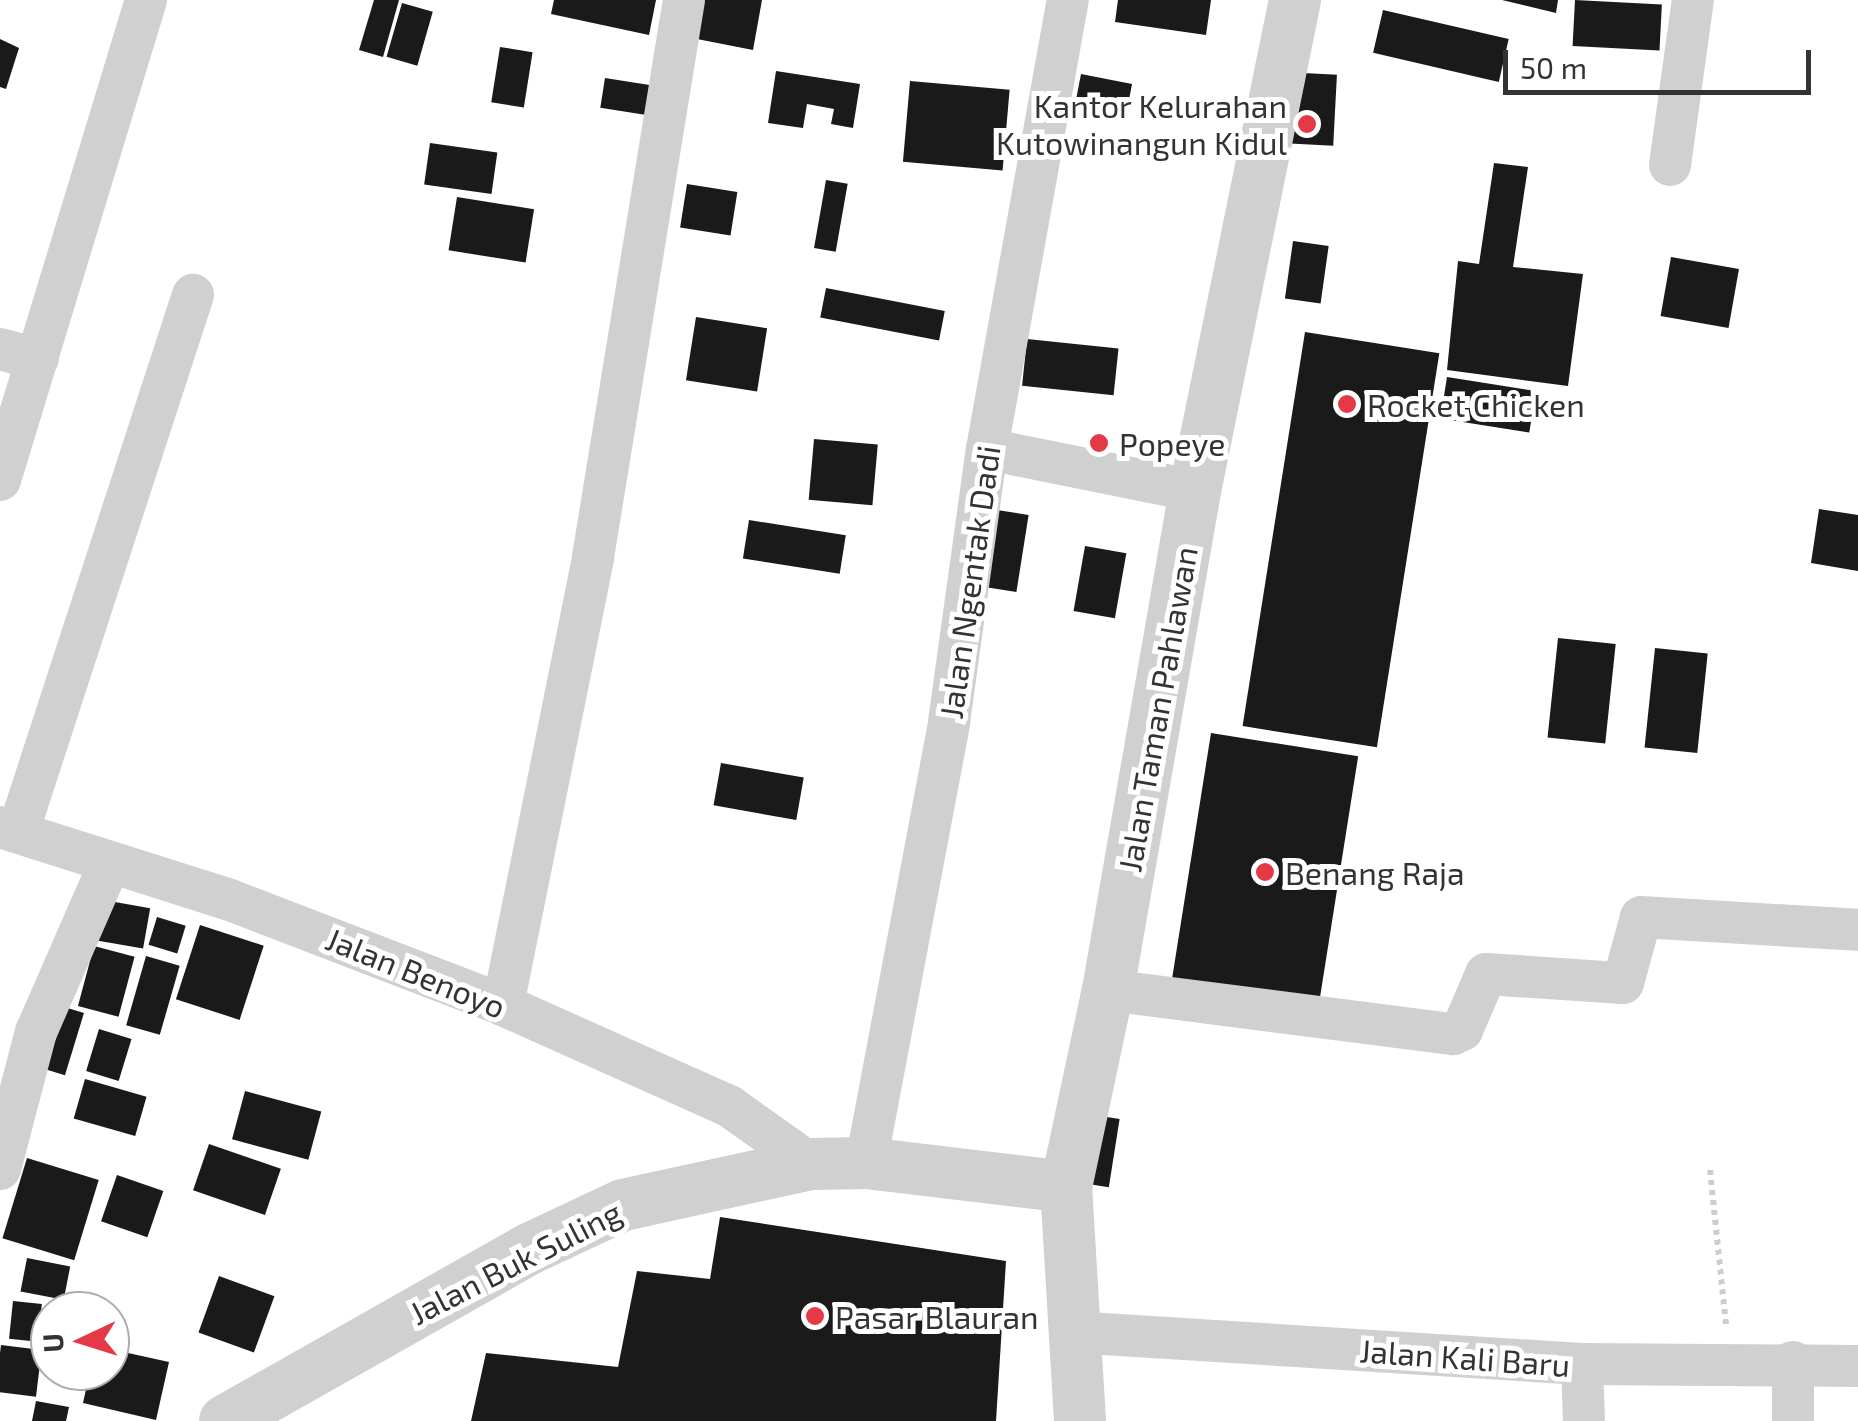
<!DOCTYPE html>
<html>
<head>
<meta charset="utf-8">
<style>
	body { margin:0 }
	#map { position:relative; width:1858px; height:1421px; overflow:hidden; background:#fff; font-family:"Exo 2",sans-serif }
	div>[style] { position:absolute }
	[style*='--x'] { left:calc(var(--x)*1px); top:calc(var(--y)*1px); width:calc(var(--w)*1px); rotate:calc(var(--a)*1deg) }
	.building>* { inset:0; background:#1a1a1a; transform-origin:0 0 }
	.path>* { height:6px; margin-top:-3px; transform-origin:0; background:repeating-linear-gradient(90deg,#cdcdcd 0 5px,transparent 0 10px) }
	.minor>* { height:42px; margin:-21px; padding:0 21px; transform-origin:21px; border-radius:21px; background:#d0d0d0 }
	.tertiary>* { height:52px; margin:-26px; padding:0 26px; transform-origin:26px; border-radius:26px; background:#d0d0d0 }
	.dots>* { width:28px; height:28px; translate:-50% -50%; box-sizing:border-box; border:5px solid #fff; border-radius:50% }
	span { translate:-50% -50%; white-space:nowrap; text-align:center; line-height:1.15; -webkit-text-stroke:10px #fff; paint-order:stroke }
	.poi-label { font-size:32px; color:#333 }
	.right { translate:-100% -50%; text-align:right }
	.left { translate:0 -50%; text-align:left }
	.street-label { font-size:32px; color:#333 }
	.north { position:absolute; left:30px; top:1291px; width:100px; height:100px; box-sizing:border-box; background:#fff; border:2px solid #adadad; border-radius:50%; rotate:266deg; font-size:28px; font-weight:700; line-height:40px; text-align:center; color:#333 }
	.north::after { content:''; display:block; margin:auto; width:35px; height:45px; background:#e63946; clip-path:polygon(50% 0,100% 100%,50% 72%,0 100%) }
	.scale { position:absolute; left:1503px; top:50px; width:308px; height:45px; box-sizing:border-box; border:5px solid #333; border-top:0; padding-left:12px; font-size:30px; line-height:35px; white-space:nowrap; color:#333; -webkit-text-stroke:8px #fff; paint-order:stroke }
</style>
</head>
<body>
<div id="map">
	<div class="building">
		<div style="clip-path:polygon(374px 0,399px 0,383px 57px,359px 50px)"></div>
		<div style="clip-path:polygon(554px 0,656px 0,649px 35px,551px 14px)"></div>
		<div style="clip-path:polygon(704px 0,762px 0,753px 50px,697px 39px)"></div>
		<div style="clip-path:polygon(1118px 0,1211px 0,1206px 35px,1115px 22px)"></div>
		<div style="clip-path:polygon(1502px 0,1558px 0,1556px 13px)"></div>
		<div style="left:1575px;top:0;width:87px;height:46px;rotate:3deg"></div>
		<div style="left:402px;top:3px;width:32px;height:56px;rotate:16deg"></div>
		<div style="left:1383px;top:10px;width:129px;height:44px;rotate:13deg"></div>
		<div style="clip-path:polygon(0 39px,19px 48px,6px 89px,0 87px)"></div>
		<div style="left:500px;top:47px;width:33px;height:56px;rotate:9deg"></div>
		<div style="clip-path:polygon(776px 71px,860px 84px,853px 128px,831px 124px,834px 109px,807px 104px,803px 128px,768px 123px)"></div>
		<div style="left:1284px;top:72px;width:53px;height:71px;rotate:3deg"></div>
		<div style="left:1081px;top:74px;width:52px;height:33px;rotate:11deg"></div>
		<div style="left:605px;top:78px;width:45px;height:30px;rotate:9deg"></div>
		<div style="left:910px;top:81px;width:100px;height:81px;rotate:5deg"></div>
		<div style="left:430px;top:143px;width:68px;height:42px;rotate:8deg"></div>
		<div style="clip-path:polygon(1494px 163px,1528px 167px,1513px 267px,1583px 274px,1568px 386px,1447px 370px,1458px 261px,1479px 264px)"></div>
		<div style="left:826px;top:180px;width:22px;height:69px;rotate:10deg"></div>
		<div style="left:687px;top:184px;width:51px;height:44px;rotate:9deg"></div>
		<div style="left:457px;top:197px;width:78px;height:54px;rotate:9deg"></div>
		<div style="left:1293px;top:241px;width:36px;height:58px;rotate:8deg"></div>
		<div style="left:1671px;top:257px;width:69px;height:60px;rotate:10deg"></div>
		<div style="left:826px;top:288px;width:121px;height:30px;rotate:11deg"></div>
		<div style="left:696px;top:317px;width:72px;height:64px;rotate:9deg"></div>
		<div style="left:1305px;top:332px;width:136px;height:399px;rotate:9deg"></div>
		<div style="left:1027px;top:339px;width:92px;height:47px;rotate:6deg"></div>
		<div style="left:1447px;top:377px;width:90px;height:42px;rotate:9deg"></div>
		<div style="left:814px;top:439px;width:64px;height:61px;rotate:5deg"></div>
		<div style="clip-path:polygon(1819px 509px,1858px 515px,1858px 571px,1811px 563px)"></div>
		<div style="left:997px;top:510px;width:32px;height:78px;rotate:9deg"></div>
		<div style="left:749px;top:520px;width:98px;height:39px;rotate:9deg"></div>
		<div style="left:1085px;top:546px;width:42px;height:66px;rotate:10deg"></div>
		<div style="left:1558px;top:638px;width:58px;height:100px;rotate:6deg"></div>
		<div style="left:1655px;top:648px;width:53px;height:100px;rotate:6deg"></div>
		<div style="left:1211px;top:733px;width:149px;height:257px;rotate:9deg"></div>
		<div style="left:721px;top:763px;width:84px;height:43px;rotate:10deg"></div>
		<div style="left:98px;top:899px;width:53px;height:41px;rotate:10deg"></div>
		<div style="left:157px;top:917px;width:30px;height:29px;rotate:17deg"></div>
		<div style="left:200px;top:925px;width:67px;height:78px;rotate:18deg"></div>
		<div style="left:94px;top:946px;width:42px;height:62px;rotate:15deg"></div>
		<div style="left:146px;top:956px;width:35px;height:72px;rotate:16deg"></div>
		<div style="left:61px;top:1006px;width:24px;height:65px;rotate:17deg"></div>
		<div style="left:99px;top:1029px;width:34px;height:44px;rotate:17deg"></div>
		<div style="left:85px;top:1079px;width:64px;height:41px;rotate:16deg"></div>
		<div style="left:245px;top:1091px;width:79px;height:50px;rotate:15deg"></div>
		<div style="left:1088px;top:1114px;width:32px;height:69px;rotate:9deg"></div>
		<div style="left:209px;top:1144px;width:76px;height:49px;rotate:19deg"></div>
		<div style="left:27px;top:1158px;width:75px;height:84px;rotate:17deg"></div>
		<div style="left:117px;top:1175px;width:49px;height:49px;rotate:19deg"></div>
		<div style="clip-path:polygon(720px 1217px,1006px 1261px,996px 1421px,471px 1421px,486px 1353px,618px 1367px,637px 1271px,710px 1279px)"></div>
		<div style="left:27px;top:1258px;width:44px;height:34px;rotate:11deg"></div>
		<div style="left:219px;top:1276px;width:59px;height:60px;rotate:20deg"></div>
		<div style="left:13px;top:1301px;width:29px;height:38px;rotate:6deg"></div>
		<div style="left:1px;top:1345px;width:41px;height:47px;rotate:7deg"></div>
		<div style="clip-path:polygon(110px 1349px,169px 1362px,156px 1420px,83px 1403px,90px 1371px,110px 1371px)"></div>
		<div style="clip-path:polygon(36px 1401px,69px 1407px,66px 1421px,32px 1421px)"></div>
	</div>
	<div class="path">
		<div style="--x:1710;--y:1170;--w:156;--a:84.1"></div>
	</div>
	<div class="minor">
		<div style="--x:1670;--y:165;--w:167;--a:-82.1"></div>
		<div style="--x:0;--y:349;--w:39;--a:15"></div>
		<div style="--x:987;--y:449;--w:212;--a:11.4"></div>
		<div style="--x:0;--y:480;--w:502;--a:-73.08"></div>
		<div style="--x:0;--y:827;--w:241;--a:17.6"></div>
		<div style="--x:230;--y:900;--w:292;--a:21"></div>
		<div style="--x:503;--y:1005;--w:248;--a:24.1"></div>
		<div style="--x:729;--y:1106;--w:100;--a:35.3"></div>
		<div style="--x:18;--y:832;--w:565;--a:-71.95"></div>
		<div style="--x:1108;--y:990;--w:348;--a:7.3"></div>
		<div style="--x:1453;--y:1034;--w:10;--a:-24"></div>
		<div style="--x:1462;--y:1030;--w:61;--a:-66.8"></div>
		<div style="--x:1486;--y:974;--w:137;--a:3.8"></div>
		<div style="--x:1623;--y:983;--w:68;--a:-74.7"></div>
		<div style="--x:1641;--y:917;--w:217;--a:3.4"></div>
		<div style="--x:503;--y:1005;--w:457;--a:-78.6"></div>
		<div style="--x:593;--y:557;--w:564;--a:-80.72"></div>
		<div style="--x:866;--y:1163;--w:449;--a:-79.3"></div>
		<div style="--x:949;--y:722;--w:276;--a:-82.1"></div>
		<div style="--x:987;--y:449;--w:456;--a:-79.8"></div>
		<div style="--x:0;--y:1169;--w:142;--a:-75.3"></div>
		<div style="--x:36;--y:1032;--w:184;--a:-66.4"></div>
		<div style="--x:1071;--y:1332;--w:512;--a:3.58"></div>
		<div style="--x:1582;--y:1364;--w:276;--a:0.4"></div>
		<div style="--x:1582;--y:1364;--w:57;--a:88"></div>
		<div style="--x:1793;--y:1421;--w:59;--a:-90"></div>
	</div>
	<div class="tertiary">
		<div style="--x:225;--y:1421;--w:349;--a:-29.5"></div>
		<div style="--x:529;--y:1249;--w:104;--a:-25.1"></div>
		<div style="--x:623;--y:1205;--w:192;--a:-12.3"></div>
		<div style="--x:811;--y:1164;--w:55;--a:-1"></div>
		<div style="--x:866;--y:1163;--w:201;--a:6.8"></div>
		<div style="--x:1080;--y:1421;--w:234;--a:-93.4"></div>
		<div style="--x:1066;--y:1187;--w:201;--a:-78"></div>
		<div style="--x:1108;--y:990;--w:507;--a:-80.11"></div>
		<div style="--x:1195;--y:491;--w:501;--a:-78.49"></div>
	</div>
	<div class="dots">
		<div style="left:1307px;top:124px;background:#e63946"></div>
		<div style="left:1347px;top:404px;background:#e63946"></div>
		<div style="left:1099px;top:443px;background:#e63946"></div>
		<div style="left:1265px;top:872px;background:#e63946"></div>
		<div style="left:815px;top:1316px;background:#e63946"></div>
	</div>
	<div class="poi-label">
		<span class="right" style="left:1287px;top:124px">Kantor Kelurahan<br>Kutowinangun Kidul</span>
		<span class="left" style="left:1367px;top:404px">Rocket Chicken</span>
		<span class="left" style="left:1119px;top:443px">Popeye</span>
		<span class="left" style="left:1285px;top:872px">Benang Raja</span>
		<span class="left" style="left:835px;top:1316px">Pasar Blauran</span>
	</div>
	<div class="street-label">
		<span style="left:969px;top:582px;rotate:-82deg">Jalan Ngentak Dadi</span>
		<span style="left:1157px;top:709px;rotate:-80deg">Jalan Taman Pahlawan</span>
		<span style="left:416px;top:972px;rotate:22deg">Jalan Benoyo</span>
		<span style="left:515px;top:1262px;rotate:-27deg">Jalan Buk Suling</span>
		<span style="left:1465px;top:1357px;rotate:4deg">Jalan Kali Baru</span>
	</div>
	<div class="north">U</div>
	<div class="scale">50 m</div>
</div>
</body>
</html>
